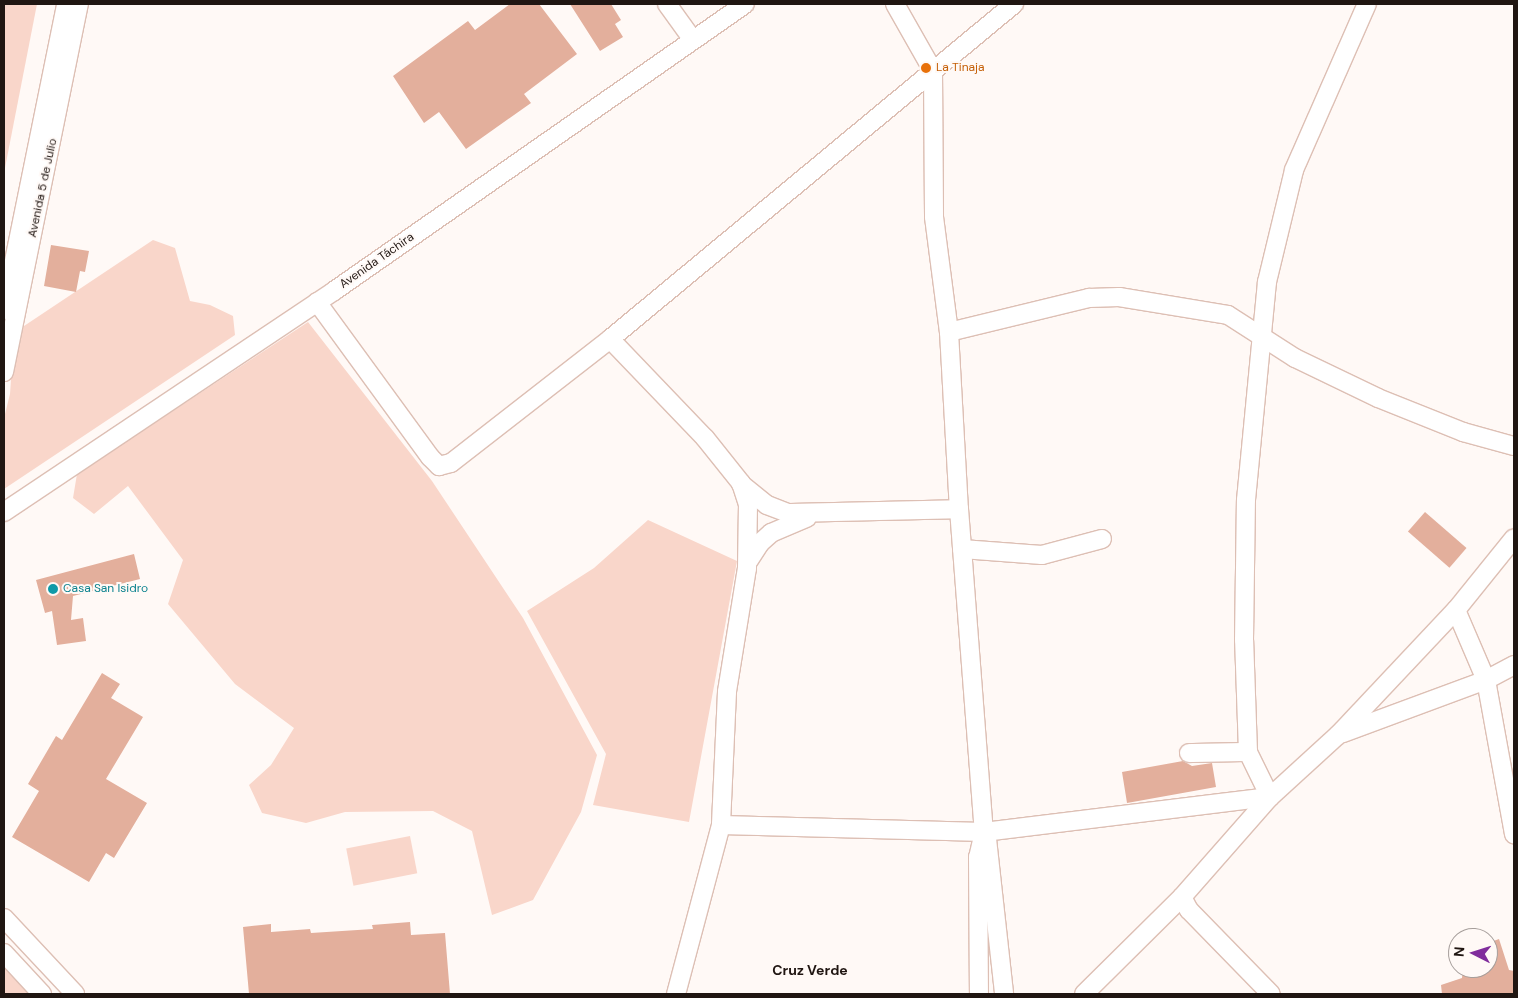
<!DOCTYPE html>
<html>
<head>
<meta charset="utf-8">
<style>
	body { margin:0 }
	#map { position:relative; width:1518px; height:998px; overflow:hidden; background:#fff9f6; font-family:"DM Sans",sans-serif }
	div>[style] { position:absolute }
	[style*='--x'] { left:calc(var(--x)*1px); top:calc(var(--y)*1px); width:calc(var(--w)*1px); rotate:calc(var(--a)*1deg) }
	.green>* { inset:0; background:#f9d6ca; transform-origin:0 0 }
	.building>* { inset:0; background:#e3af9c; transform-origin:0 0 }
	.roads { filter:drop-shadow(1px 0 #ddbfb4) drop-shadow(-1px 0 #ddbfb4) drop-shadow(0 1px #ddbfb4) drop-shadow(0 -1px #ddbfb4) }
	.minor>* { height:18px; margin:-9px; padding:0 9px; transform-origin:9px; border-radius:9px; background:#fff }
	.dots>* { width:14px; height:14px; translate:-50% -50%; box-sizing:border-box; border:2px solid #fff9f6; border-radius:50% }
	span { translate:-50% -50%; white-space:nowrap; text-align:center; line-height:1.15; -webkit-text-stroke:4px #fff9f6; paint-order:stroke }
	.food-label { font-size:12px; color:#c56008 }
	.left { translate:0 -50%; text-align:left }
	.street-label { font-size:12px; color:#201612 }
	.culture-label { font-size:12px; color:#0d838f }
	.neighbourhood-label { font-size:14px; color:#201612; font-weight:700 }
	.frame { position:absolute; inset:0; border:5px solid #201612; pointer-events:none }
	.north { position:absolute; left:1448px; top:928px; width:50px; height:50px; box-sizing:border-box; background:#fff9f6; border:1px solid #a69e9b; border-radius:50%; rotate:275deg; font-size:14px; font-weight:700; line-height:20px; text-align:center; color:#201612 }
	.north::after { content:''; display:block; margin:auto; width:18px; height:22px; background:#802d9c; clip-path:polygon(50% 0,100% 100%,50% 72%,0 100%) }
</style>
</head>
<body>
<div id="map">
	<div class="green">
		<div style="clip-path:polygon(4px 4px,37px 4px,4px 173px)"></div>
		<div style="clip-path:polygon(153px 240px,175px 248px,190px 301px,210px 305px,233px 316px,235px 335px,4px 489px,4px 418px,10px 394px,13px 350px,24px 326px)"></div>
		<div style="clip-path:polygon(308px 322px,432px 481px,523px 618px,597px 755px,581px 812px,533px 900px,492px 915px,472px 831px,433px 811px,345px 812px,306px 823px,262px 813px,249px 785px,271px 765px,294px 728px,235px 684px,168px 604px,183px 560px,128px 486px,94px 514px,73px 498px,77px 474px)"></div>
		<div style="clip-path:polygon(648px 520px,737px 561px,689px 822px,593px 805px,606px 754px,527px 611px,594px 568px)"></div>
		<div style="left:410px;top:836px;width:38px;height:65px;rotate:79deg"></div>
		<div style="clip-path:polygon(4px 965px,34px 994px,4px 994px)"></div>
	</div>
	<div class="building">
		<div style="clip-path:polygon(510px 4px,539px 4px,577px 54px,524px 94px,531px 103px,466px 149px,439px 112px,424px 123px,393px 76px,468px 21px,475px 30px)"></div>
		<div style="clip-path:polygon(570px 4px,611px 4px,621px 20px,615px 24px,623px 37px,600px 51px)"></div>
		<div style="clip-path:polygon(51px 245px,89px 251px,85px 272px,80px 271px,76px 292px,44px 286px)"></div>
		<div style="left:1425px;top:512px;width:55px;height:26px;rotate:41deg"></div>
		<div style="clip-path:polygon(134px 554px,140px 579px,73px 596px,71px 620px,83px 618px,86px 641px,57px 645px,52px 611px,45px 613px,36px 580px)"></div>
		<div style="clip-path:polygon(102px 673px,120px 684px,111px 698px,143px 717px,106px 779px,147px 803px,114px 858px,106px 853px,89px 882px,12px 837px,39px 791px,28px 784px,56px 736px,62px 740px)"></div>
		<div style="clip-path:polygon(1183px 761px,1192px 766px,1212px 763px,1216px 787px,1127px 803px,1122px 772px)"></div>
		<div style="clip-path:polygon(410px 922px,411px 935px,445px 933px,450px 994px,249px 994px,243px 927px,271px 924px,271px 932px,310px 929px,311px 933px,373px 929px,372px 925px)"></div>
		<div style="clip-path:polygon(1499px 939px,1509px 970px,1514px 971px,1514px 994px,1442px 994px,1441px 985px,1462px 978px,1463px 968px,1488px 968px,1488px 943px)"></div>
	</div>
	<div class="roads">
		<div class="minor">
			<div style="--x:667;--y:4;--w:44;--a:54.2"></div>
			<div style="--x:895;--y:4;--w:77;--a:60.4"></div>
			<div style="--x:933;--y:71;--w:146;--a:89.6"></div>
			<div style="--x:934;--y:217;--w:116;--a:82.6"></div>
			<div style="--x:949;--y:332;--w:177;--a:86.8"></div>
			<div style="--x:959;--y:509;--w:324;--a:85.6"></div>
			<div style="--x:984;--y:832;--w:26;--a:103"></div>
			<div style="--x:978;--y:857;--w:137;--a:89.6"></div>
			<div style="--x:317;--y:302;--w:192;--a:53.9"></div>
			<div style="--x:430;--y:457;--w:13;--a:45"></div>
			<div style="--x:439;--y:466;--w:12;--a:-14"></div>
			<div style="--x:451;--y:463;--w:202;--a:-37.9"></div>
			<div style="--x:610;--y:339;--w:525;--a:-39.67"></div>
			<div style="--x:4;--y:310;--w:312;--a:-78.5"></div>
			<div style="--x:949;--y:332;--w:144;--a:-13.7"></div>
			<div style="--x:1089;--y:298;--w:30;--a:-2"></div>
			<div style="--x:1119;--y:297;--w:110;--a:9.4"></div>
			<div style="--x:1228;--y:315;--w:80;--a:32.7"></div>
			<div style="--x:1295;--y:358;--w:92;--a:25.7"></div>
			<div style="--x:1378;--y:398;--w:92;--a:21.8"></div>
			<div style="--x:1463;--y:432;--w:53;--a:15.4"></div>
			<div style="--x:610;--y:339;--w:137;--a:46.2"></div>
			<div style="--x:705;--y:438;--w:58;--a:51.3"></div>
			<div style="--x:741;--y:483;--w:22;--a:72"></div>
			<div style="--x:748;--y:504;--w:64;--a:90.9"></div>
			<div style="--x:747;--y:568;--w:126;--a:99.2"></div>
			<div style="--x:727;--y:692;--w:133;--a:92.6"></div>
			<div style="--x:721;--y:825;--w:175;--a:104.9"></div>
			<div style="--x:4;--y:372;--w:376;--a:-78.5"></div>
			<div style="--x:741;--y:484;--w:33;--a:39"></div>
			<div style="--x:767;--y:505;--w:22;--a:21"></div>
			<div style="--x:788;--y:513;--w:171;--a:-1.3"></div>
			<div style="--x:4;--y:512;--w:397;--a:-33.8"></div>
			<div style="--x:334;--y:291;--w:501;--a:-34.93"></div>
			<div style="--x:962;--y:549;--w:80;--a:4.3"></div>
			<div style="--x:1042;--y:555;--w:62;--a:-14.9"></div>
			<div style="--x:749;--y:560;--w:20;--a:-57"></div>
			<div style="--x:760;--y:543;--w:15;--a:-42"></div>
			<div style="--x:771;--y:533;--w:39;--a:-23"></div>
			<div style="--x:1456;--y:610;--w:76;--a:66.8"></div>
			<div style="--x:1486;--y:680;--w:157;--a:79.7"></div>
			<div style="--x:1343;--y:733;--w:153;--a:-20.3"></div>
			<div style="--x:1486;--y:680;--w:32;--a:-28"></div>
			<div style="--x:1189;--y:753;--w:59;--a:-1"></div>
			<div style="--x:721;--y:825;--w:263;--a:1.5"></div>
			<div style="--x:984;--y:832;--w:288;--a:-7"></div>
			<div style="--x:1270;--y:797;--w:50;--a:-116.1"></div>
			<div style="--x:1248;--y:752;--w:112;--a:-92"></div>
			<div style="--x:1244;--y:640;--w:140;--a:-89.2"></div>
			<div style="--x:1246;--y:500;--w:219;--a:-84.5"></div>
			<div style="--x:1267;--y:282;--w:115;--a:-76.4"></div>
			<div style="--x:1294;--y:170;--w:181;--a:-66.3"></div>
			<div style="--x:987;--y:839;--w:156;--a:83.7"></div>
			<div style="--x:1182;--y:897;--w:15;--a:62"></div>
			<div style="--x:1189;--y:910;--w:117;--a:45.7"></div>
			<div style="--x:4;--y:918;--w:104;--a:46.9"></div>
			<div style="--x:4;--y:953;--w:56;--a:47.2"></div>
			<div style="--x:1084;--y:994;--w:138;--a:-44.7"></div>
			<div style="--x:1182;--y:897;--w:133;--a:-48.7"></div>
			<div style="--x:1270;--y:797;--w:92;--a:-42.4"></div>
			<div style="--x:1338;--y:735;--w:172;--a:-46.7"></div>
			<div style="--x:1456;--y:610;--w:92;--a:-51.1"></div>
		</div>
	</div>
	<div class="dots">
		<div style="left:926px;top:68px;background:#e8710a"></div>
		<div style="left:53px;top:589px;background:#0f9aa8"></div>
	</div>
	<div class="food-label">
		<span class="left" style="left:936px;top:68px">La Tinaja</span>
	</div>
	<div class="street-label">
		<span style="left:43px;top:188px;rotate:-78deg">Avenida 5 de Julio</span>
		<span style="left:377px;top:261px;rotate:-35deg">Avenida Táchira</span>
	</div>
	<div class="culture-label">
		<span class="left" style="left:63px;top:589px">Casa San Isidro</span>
	</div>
	<div class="neighbourhood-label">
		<span style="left:810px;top:970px">Cruz Verde</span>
	</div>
	<div class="frame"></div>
	<div class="north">N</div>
</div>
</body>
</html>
